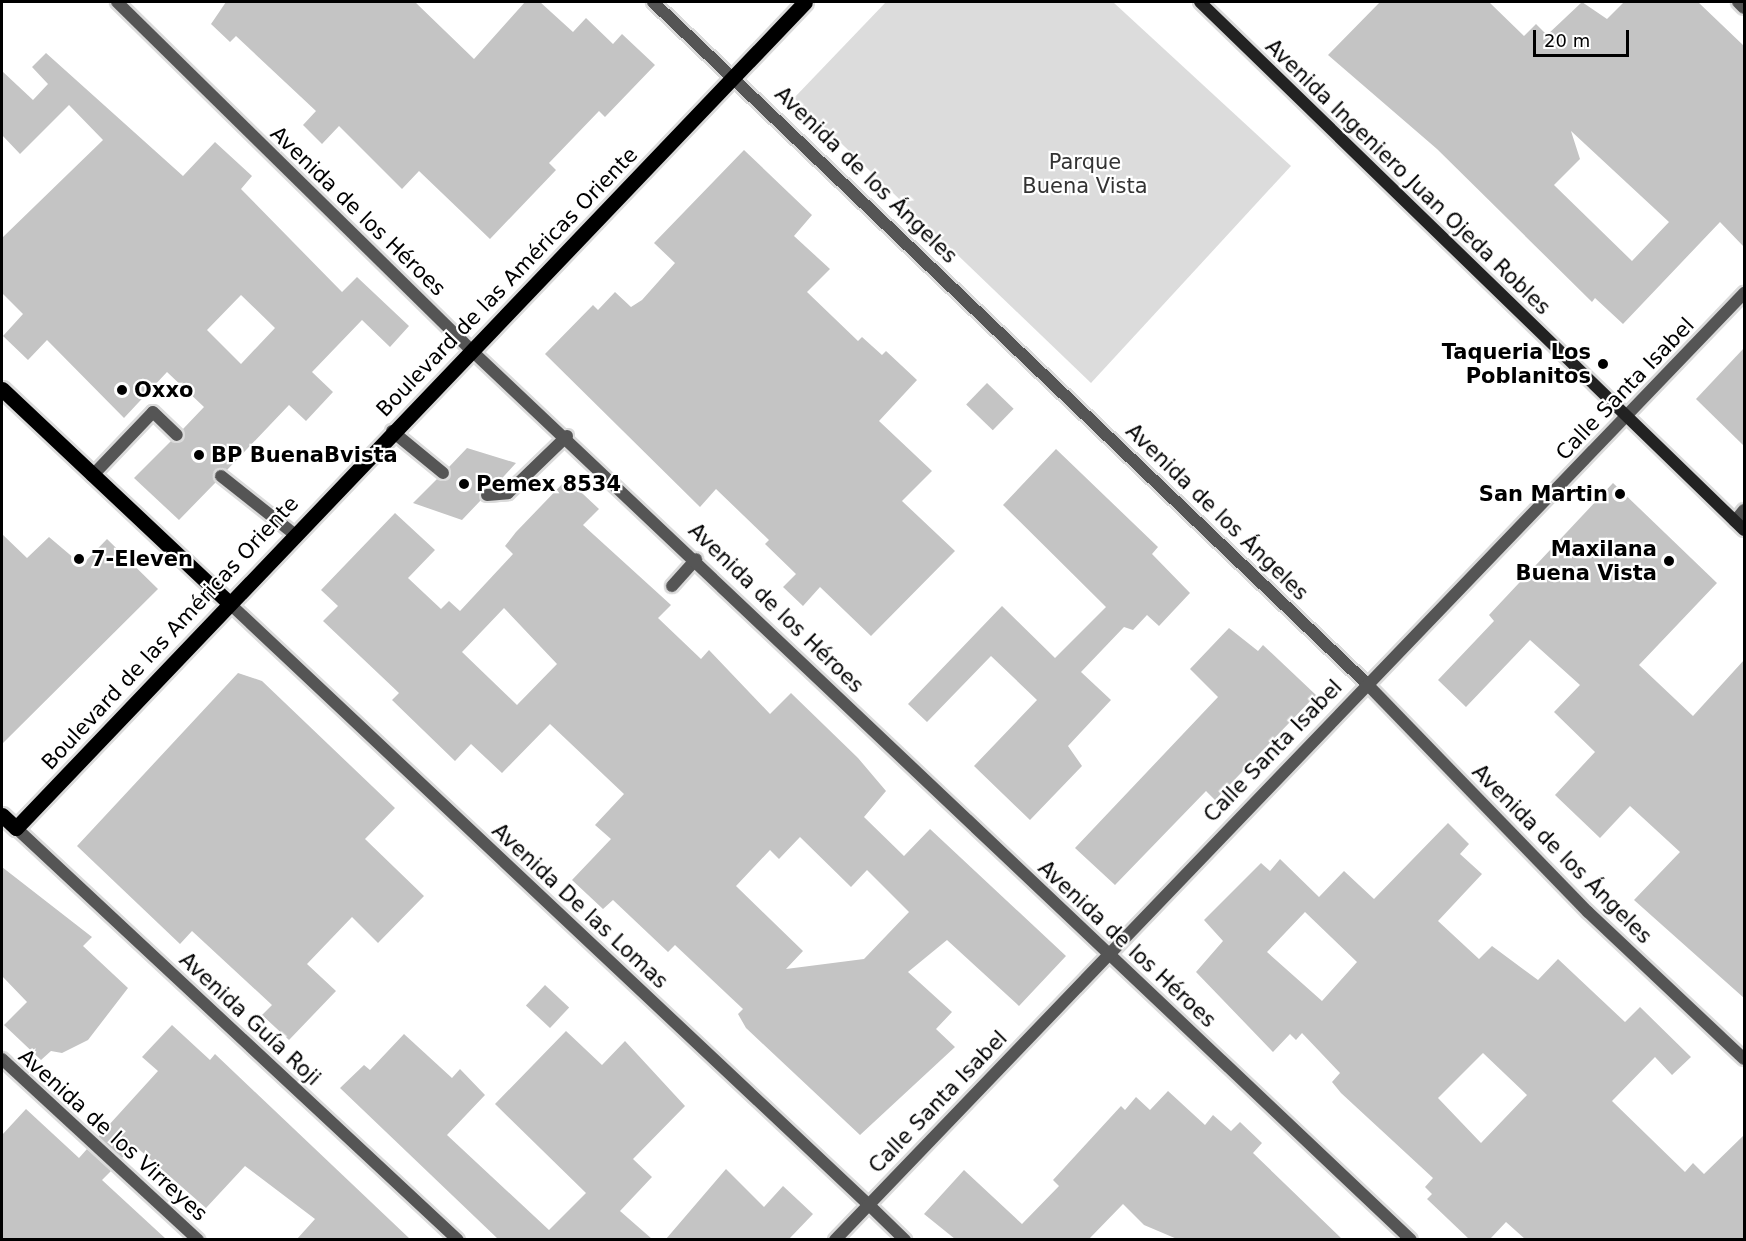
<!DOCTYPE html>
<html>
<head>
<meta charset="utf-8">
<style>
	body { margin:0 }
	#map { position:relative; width:1746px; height:1241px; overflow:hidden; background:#fff; font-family:"DejaVu Sans",sans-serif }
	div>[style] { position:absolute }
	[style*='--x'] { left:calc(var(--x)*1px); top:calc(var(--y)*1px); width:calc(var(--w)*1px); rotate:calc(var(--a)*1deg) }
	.green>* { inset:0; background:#dcdcdc }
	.building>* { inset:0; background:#c4c4c4; transform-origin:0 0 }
	.roads { filter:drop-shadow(2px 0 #dbdbdb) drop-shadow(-2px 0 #dbdbdb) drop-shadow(0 2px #dbdbdb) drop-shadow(0 -2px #dbdbdb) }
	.service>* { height:12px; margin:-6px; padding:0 6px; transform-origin:6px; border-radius:6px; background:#555 }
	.minor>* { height:12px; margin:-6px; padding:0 6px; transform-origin:6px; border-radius:6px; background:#555 }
	.tertiary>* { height:12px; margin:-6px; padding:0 6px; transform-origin:6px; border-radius:6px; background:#555 }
	.secondary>* { height:12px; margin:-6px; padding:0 6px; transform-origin:6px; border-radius:6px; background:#222 }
	.primary>* { height:15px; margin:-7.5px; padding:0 7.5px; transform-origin:7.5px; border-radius:7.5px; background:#000 }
	.dots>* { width:16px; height:16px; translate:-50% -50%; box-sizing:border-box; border:3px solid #fff; border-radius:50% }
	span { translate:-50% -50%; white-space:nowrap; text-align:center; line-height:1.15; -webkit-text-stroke:4.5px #fff; paint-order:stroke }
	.park-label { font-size:21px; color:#333 }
	.street-label { font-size:21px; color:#000 }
	.poi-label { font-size:21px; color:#000; font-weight:700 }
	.right { translate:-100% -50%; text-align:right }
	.left { translate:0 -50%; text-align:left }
	.frame { position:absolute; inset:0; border:3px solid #000; pointer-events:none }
	.scale { position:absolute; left:1533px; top:30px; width:96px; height:27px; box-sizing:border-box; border:3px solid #000; border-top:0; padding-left:8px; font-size:18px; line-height:21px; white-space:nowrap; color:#000; -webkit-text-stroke:4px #fff; paint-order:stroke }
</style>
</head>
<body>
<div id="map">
	<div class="green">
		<div style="clip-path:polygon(886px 2px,1113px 2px,1291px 166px,1091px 383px,794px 98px)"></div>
	</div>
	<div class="building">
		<div style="clip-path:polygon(226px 2px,415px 2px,474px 59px,525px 2px,540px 2px,573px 32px,586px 18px,613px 44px,622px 34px,655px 65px,605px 117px,599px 111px,549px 163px,556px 170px,490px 239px,419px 171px,402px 189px,339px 126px,322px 144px,303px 125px,316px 111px,236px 36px,230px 42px,211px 24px)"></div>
		<div style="clip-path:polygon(evenodd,1380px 2px,1489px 2px,1524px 36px,1536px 24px,1547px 35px,1582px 2px,1607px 19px,1624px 2px,1698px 2px,1744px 46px,1744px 247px,1720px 222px,1623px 324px,1595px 298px,1592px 302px,1437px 149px,1328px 55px,1380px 2px,1571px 131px,1669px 222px,1632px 261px,1554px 185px,1580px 159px,1571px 131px)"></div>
		<div style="clip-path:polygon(evenodd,46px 53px,183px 176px,215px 142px,252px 176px,241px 189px,342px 292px,357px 277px,409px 326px,390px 347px,362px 320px,312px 372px,333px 392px,306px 421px,289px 405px,227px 470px,215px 470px,216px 482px,179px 520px,134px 478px,171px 441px,183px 441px,183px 429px,204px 407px,167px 372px,124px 418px,47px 340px,28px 360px,3px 336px,23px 314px,2px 293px,2px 238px,103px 140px,69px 105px,20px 154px,2px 135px,2px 71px,33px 100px,48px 84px,32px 67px,46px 53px,241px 295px,275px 328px,241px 364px,207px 330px,241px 295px)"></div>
		<div style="clip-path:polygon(744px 150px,812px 215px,794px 236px,830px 269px,807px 292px,858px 341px,862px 337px,882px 355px,886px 351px,917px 380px,879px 421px,932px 471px,902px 501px,955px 551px,871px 636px,820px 587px,803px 606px,783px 587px,796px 574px,765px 544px,769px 540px,716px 489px,700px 507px,545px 354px,593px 305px,598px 310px,615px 292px,631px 307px,642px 300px,675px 263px,654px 243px)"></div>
		<div style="clip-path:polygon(1744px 348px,1744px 446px,1696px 399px)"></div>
		<div style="left:987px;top:383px;width:37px;height:30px;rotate:44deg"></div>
		<div style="clip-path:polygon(467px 448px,516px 463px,495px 486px,482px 489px,481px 500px,462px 520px,413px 503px,437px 479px,449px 479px,449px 467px)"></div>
		<div style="clip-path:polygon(1056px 449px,1158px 547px,1152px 554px,1190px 593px,1159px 626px,1147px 615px,1133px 630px,1124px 627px,1081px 672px,1111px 700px,1068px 746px,1082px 766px,1030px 820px,974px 766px,1037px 700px,991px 656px,927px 722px,908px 704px,1002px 606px,1055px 658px,1106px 607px,1003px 505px)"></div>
		<div style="clip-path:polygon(evenodd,567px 479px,599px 509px,583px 525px,671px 605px,658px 618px,701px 659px,709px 650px,770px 714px,791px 693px,858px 758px,886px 791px,864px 817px,904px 856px,930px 829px,1066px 956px,1019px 1006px,947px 940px,908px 972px,952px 1012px,936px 1029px,955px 1047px,860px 1135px,746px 1028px,738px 1014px,743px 1009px,675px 945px,668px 952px,613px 900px,603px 909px,572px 880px,611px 839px,595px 825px,624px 794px,550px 724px,502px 773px,471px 744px,455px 761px,392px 700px,399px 693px,323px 621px,338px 606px,321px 590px,395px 513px,435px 550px,408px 578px,441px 609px,449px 601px,460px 611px,513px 554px,505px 546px,516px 532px,567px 479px,504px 608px,557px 664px,517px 705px,462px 652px,504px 608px,567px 479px,800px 837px,851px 887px,867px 870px,909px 912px,864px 959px,786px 969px,803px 951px,736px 886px,770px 850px,779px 859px,800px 837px)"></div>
		<div style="clip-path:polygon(1613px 483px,1717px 583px,1639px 665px,1693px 716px,1744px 660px,1744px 998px,1634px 900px,1680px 852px,1630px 806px,1600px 838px,1555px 795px,1595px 752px,1554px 712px,1580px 685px,1530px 640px,1466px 707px,1438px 680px,1494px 621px,1489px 615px)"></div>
		<div style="clip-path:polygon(2px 534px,27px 558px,49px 537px,82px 565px,107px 539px,158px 589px,2px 744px)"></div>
		<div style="clip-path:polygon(1229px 628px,1258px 651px,1263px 645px,1316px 695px,1215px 800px,1206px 791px,1115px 885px,1075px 848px,1218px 697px,1190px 669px)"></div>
		<div style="clip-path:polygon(238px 673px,262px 681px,395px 808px,365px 839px,424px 896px,378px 943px,352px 917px,307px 964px,336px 991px,289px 1040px,262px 1015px,272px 1005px,192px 931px,180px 944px,77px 846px)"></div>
		<div style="clip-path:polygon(evenodd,1448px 823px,1469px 844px,1460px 854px,1482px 874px,1438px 921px,1479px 959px,1492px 946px,1538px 980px,1558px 959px,1625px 1022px,1640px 1007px,1691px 1057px,1672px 1075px,1655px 1057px,1612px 1101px,1685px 1172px,1693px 1163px,1704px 1174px,1744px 1135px,1744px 1239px,1525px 1239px,1506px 1222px,1490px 1239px,1469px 1239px,1427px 1199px,1432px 1194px,1425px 1187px,1433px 1178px,1341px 1093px,1332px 1082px,1340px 1073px,1302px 1033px,1296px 1040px,1290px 1034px,1273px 1052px,1196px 972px,1223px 941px,1204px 920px,1261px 863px,1270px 871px,1280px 859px,1319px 897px,1344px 871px,1374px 899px,1448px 823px,1305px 912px,1357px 962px,1322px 1001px,1267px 952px,1305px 912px,1448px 823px,1483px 1053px,1527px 1095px,1481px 1143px,1438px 1098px,1483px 1053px)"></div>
		<div style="clip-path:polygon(2px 867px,92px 937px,83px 946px,128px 988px,88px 1040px,62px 1053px,51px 1051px,41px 1060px,4px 1025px,27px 1002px,2px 976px)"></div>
		<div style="left:545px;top:985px;width:33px;height:28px;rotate:43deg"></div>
		<div style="clip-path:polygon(172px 1025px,210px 1060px,215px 1054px,410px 1239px,297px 1239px,315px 1219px,245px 1166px,206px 1208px,134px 1145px,122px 1158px,98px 1137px,158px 1071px,142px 1057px)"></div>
		<div style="clip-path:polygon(566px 1031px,602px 1065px,625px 1041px,685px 1106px,633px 1159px,652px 1177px,620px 1211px,652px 1239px,498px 1239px,340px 1088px,364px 1065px,370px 1070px,404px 1034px,452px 1078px,460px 1069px,485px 1095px,447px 1135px,549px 1230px,586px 1193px,495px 1104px)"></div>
		<div style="clip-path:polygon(1168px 1091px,1205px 1125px,1213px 1115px,1231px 1131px,1240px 1122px,1262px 1143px,1253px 1153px,1342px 1239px,1177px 1239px,1144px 1225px,1123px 1204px,1089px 1239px,955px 1239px,924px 1214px,964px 1170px,1022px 1224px,1059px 1186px,1053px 1180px,1121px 1106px,1125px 1110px,1136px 1097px,1150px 1110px)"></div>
		<div style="clip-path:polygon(26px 1109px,79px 1158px,87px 1149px,111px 1171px,102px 1180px,166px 1239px,2px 1239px,2px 1135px)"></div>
		<div style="clip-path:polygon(726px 1169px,764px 1207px,783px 1186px,813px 1214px,789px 1239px,666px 1239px)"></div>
	</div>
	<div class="roads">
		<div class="service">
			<div style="--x:392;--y:431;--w:66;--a:39.5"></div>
			<div style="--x:92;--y:476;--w:88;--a:-46.4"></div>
			<div style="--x:153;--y:412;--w:33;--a:44"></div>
			<div style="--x:221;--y:476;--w:92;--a:38.4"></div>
			<div style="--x:487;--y:495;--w:21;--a:-5"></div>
			<div style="--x:508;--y:493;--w:82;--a:-44"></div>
			<div style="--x:1735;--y:521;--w:14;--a:-51"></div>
			<div style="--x:672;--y:586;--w:36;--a:-48"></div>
		</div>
		<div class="minor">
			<div style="--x:117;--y:2;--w:496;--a:44.5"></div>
			<div style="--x:471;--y:350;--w:1294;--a:43.43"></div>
			<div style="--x:1738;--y:2;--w:8;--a:45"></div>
			<div style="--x:1365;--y:682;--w:320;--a:45.9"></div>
			<div style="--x:1588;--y:912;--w:214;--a:43.3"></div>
			<div style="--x:2;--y:1059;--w:267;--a:42.7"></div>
			<div style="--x:868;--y:1204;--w:52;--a:44.2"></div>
		</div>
		<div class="tertiary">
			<div style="--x:653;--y:2;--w:985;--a:43.68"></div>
			<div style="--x:228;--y:602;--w:879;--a:43.25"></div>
			<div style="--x:16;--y:828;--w:604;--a:42.99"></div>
			<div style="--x:835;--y:1240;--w:1313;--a:-46.17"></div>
		</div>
		<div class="secondary">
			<div style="--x:1200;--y:2;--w:758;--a:44.14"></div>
		</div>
		<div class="primary">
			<div style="--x:2;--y:389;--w:311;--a:43.3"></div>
			<div style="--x:2;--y:815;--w:19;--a:43"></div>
			<div style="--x:16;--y:828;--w:1142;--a:-46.31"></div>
		</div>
	</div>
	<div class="dots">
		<div style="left:1603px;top:364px;background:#000"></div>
		<div style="left:122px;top:390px;background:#000"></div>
		<div style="left:199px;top:455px;background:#000"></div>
		<div style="left:464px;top:484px;background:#000"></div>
		<div style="left:1620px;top:494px;background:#000"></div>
		<div style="left:79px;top:559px;background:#000"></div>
		<div style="left:1669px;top:561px;background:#000"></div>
	</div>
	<div class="park-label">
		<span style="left:1085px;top:174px">Parque<br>Buena Vista</span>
	</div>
	<div class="street-label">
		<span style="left:866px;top:175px;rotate:44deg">Avenida de los Ángeles</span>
		<span style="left:1408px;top:177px;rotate:44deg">Avenida Ingeniero Juan Ojeda Robles</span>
		<span style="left:358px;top:211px;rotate:44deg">Avenida de los Héroes</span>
		<span style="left:507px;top:282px;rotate:-46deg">Boulevard de las Américas Oriente</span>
		<span style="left:1625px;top:389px;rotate:-46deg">Calle Santa Isabel</span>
		<span style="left:1217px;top:512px;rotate:44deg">Avenida de los Ángeles</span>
		<span style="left:776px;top:608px;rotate:44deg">Avenida de los Héroes</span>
		<span style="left:170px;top:633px;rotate:-47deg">Boulevard de las Américas Oriente</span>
		<span style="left:1273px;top:751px;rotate:-46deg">Calle Santa Isabel</span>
		<span style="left:1562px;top:854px;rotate:45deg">Avenida de los Ángeles</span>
		<span style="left:580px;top:906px;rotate:43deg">Avenida De las Lomas</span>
		<span style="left:1127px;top:944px;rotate:43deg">Avenida de los Héroes</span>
		<span style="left:250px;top:1019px;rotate:43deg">Avenida Guía Roji</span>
		<span style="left:938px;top:1102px;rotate:-46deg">Calle Santa Isabel</span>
		<span style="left:113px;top:1135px;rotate:42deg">Avenida de los Virreyes</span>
	</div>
	<div class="poi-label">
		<span class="right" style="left:1591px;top:364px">Taqueria Los<br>Poblanitos</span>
		<span class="left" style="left:134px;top:390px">Oxxo</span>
		<span class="left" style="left:211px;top:455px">BP BuenaBvista</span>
		<span class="left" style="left:476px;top:484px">Pemex 8534</span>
		<span class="right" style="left:1608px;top:494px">San Martin</span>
		<span class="right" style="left:1657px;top:561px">Maxilana<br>Buena Vista</span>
		<span class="left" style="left:91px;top:559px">7-Eleven</span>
	</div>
	<div class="frame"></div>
	<div class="scale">20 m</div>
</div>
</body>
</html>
